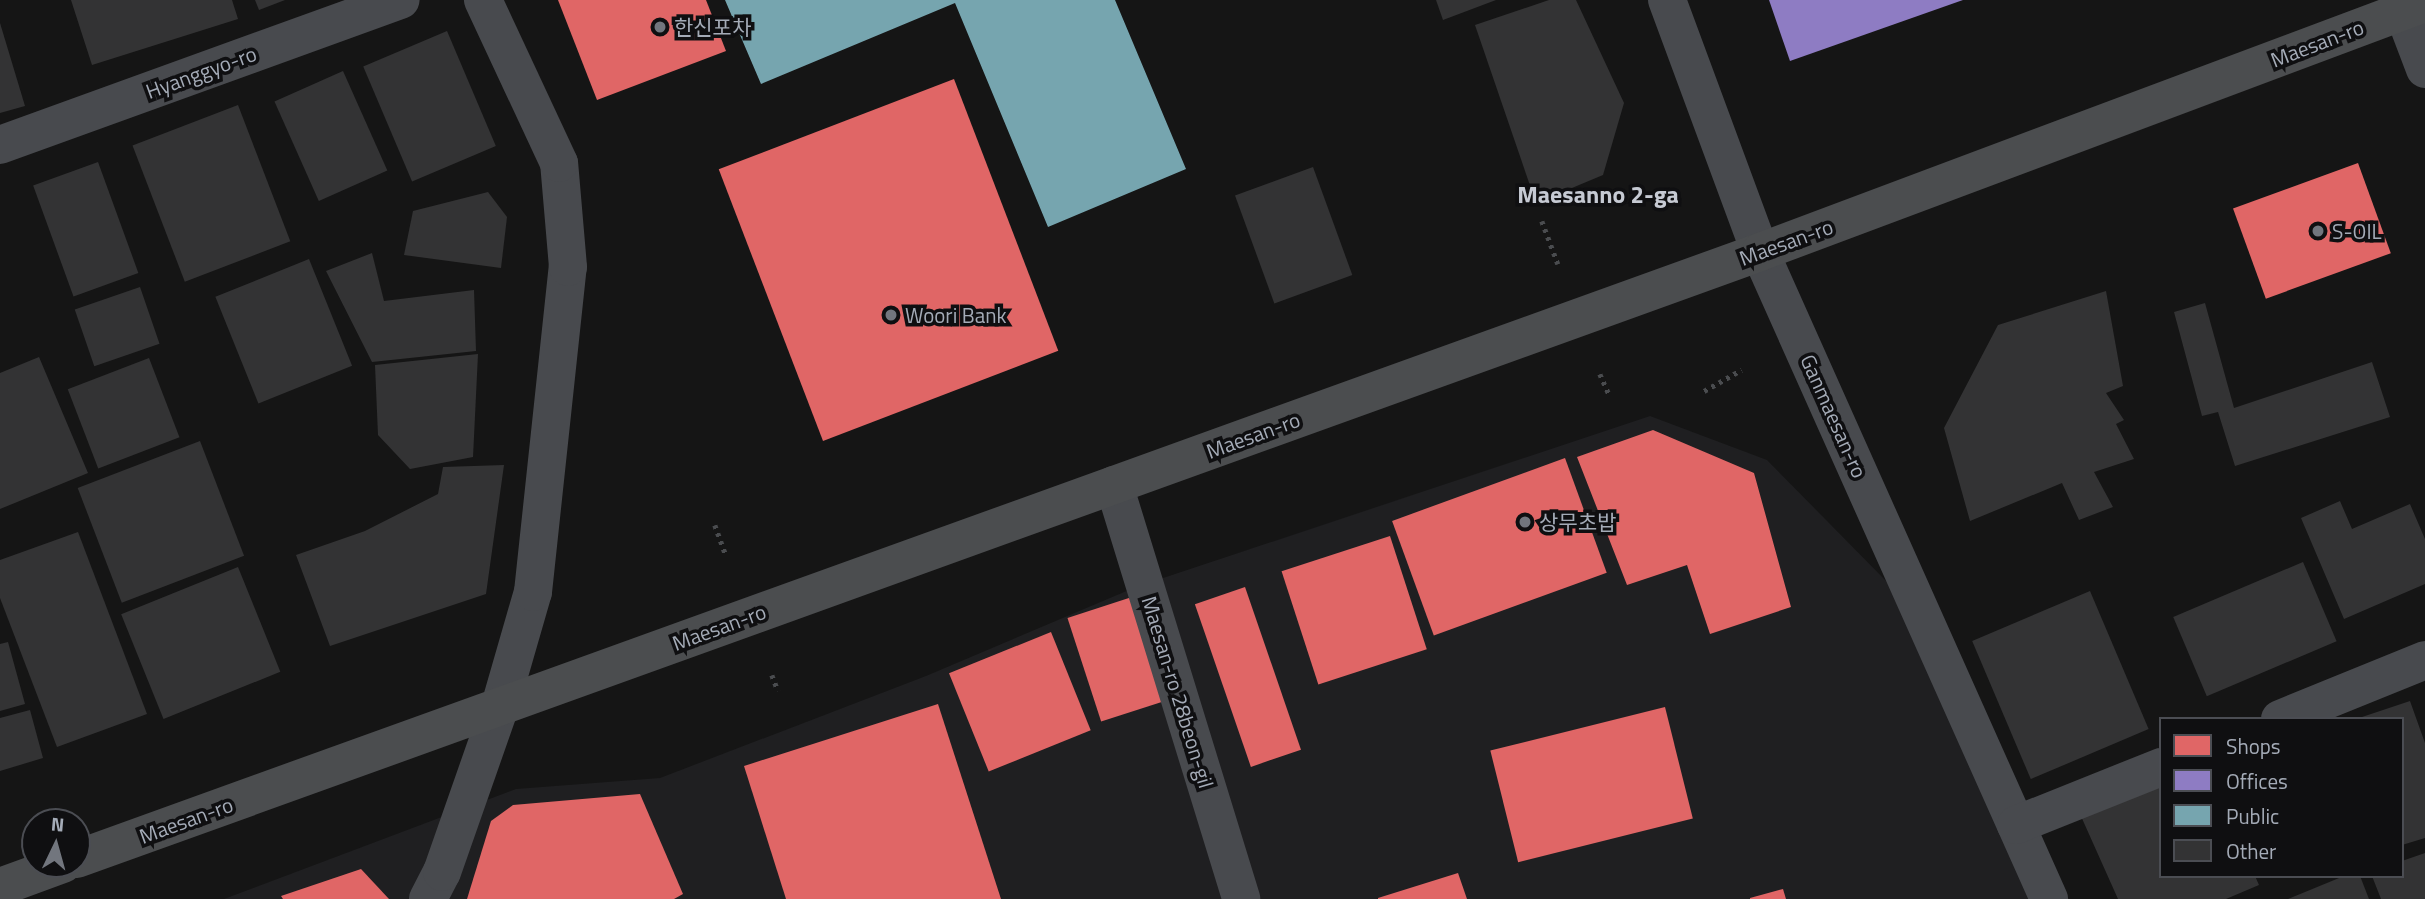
<!DOCTYPE html>
<html>
<head>
<meta charset="utf-8">
<style>
	body { margin:0 }
	#map { position:relative; width:2425px; height:899px; overflow:hidden; background:#151515; font-family:"Titillium Web","Noto Sans KR",sans-serif }
	div>[style] { position:absolute }
	[style*='--x'] { left:calc(var(--x)*1px); top:calc(var(--y)*1px); width:calc(var(--w)*1px); rotate:calc(var(--a)*1deg) }
	.built>* { inset:0; background:#1f1f21 }
	.shops>* { inset:0; background:#e06666; transform-origin:0 0 }
	.offices>* { inset:0; background:#8e7cc3 }
	.public>* { inset:0; background:#76a5af }
	.building>* { inset:0; background:#333334; transform-origin:0 0 }
	.path>* { height:4.5px; margin-top:-2.25px; transform-origin:0; background:repeating-linear-gradient(90deg,#4a4c4f 0 3.5px,transparent 0 8.5px) }
	.minor>* { height:38px; margin:-19px; padding:0 19px; transform-origin:19px; border-radius:19px; background:#484a4e }
	.major>* { height:38px; margin:-19px; padding:0 19px; transform-origin:19px; border-radius:19px; background:#4b4d4f }
	.dots>* { width:19px; height:19px; translate:-50% -50%; box-sizing:border-box; border:4px solid #0f0f11; border-radius:50% }
	span { translate:-50% -50%; white-space:nowrap; text-align:center; line-height:1.15; -webkit-text-stroke:7px #0f0f11; paint-order:stroke }
	.poi-label { font-size:21px; color:#a4abb7 }
	.left { translate:0 -50%; text-align:left }
	.street-label { font-size:21px; color:#a4abb7 }
	.quarter-label { font-size:24px; color:#c6cad3; font-weight:700 }
	.legend { position:absolute; left:2159px; top:717px; width:245px; height:161px; box-sizing:border-box; background:#0f0f11; border:2px solid #4b4d53; margin:0; padding:9px 12px; list-style:none; font-size:21px; color:#a4abb7 }
	.legend li { display:flex; align-items:center; gap:14px; height:35px }
	.legend b { width:35px; border:2px solid #4b4d53 }
	.north { position:absolute; left:21px; top:808px; width:70px; height:70px; box-sizing:border-box; background:#0f0f11; border:2px solid #4b4d53; border-radius:50%; rotate:5deg; font-size:19px; font-weight:700; line-height:28px; text-align:center; color:#a4abb7 }
	.north::after { content:''; display:block; margin:auto; width:24px; height:32px; background:#72767e; clip-path:polygon(50% 0,100% 100%,50% 72%,0 100%) }
</style>
</head>
<body>
<div id="map">
	<div class="built">
		<div style="clip-path:polygon(1650px 416px,1767px 460px,1893px 588px,2035px 899px,224px 899px,516px 789px,660px 778px,926px 676px,1136px 587px)"></div>
	</div>
	<div class="shops">
		<div style="clip-path:polygon(558px 0,706px 0,726px 51px,597px 100px)"></div>
		<div style="left:954px;top:79px;width:291px;height:252px;rotate:69deg"></div>
		<div style="left:2358px;top:163px;width:96px;height:133px;rotate:70deg"></div>
		<div style="clip-path:polygon(1653px 430px,1754px 473px,1791px 607px,1710px 634px,1687px 565px,1627px 585px,1577px 457px)"></div>
		<div style="left:1565px;top:458px;width:122px;height:184px;rotate:70deg"></div>
		<div style="left:1390px;top:536px;width:119px;height:114px;rotate:72deg"></div>
		<div style="left:1245px;top:587px;width:172px;height:53px;rotate:71deg"></div>
		<div style="left:1135px;top:596px;width:109px;height:71px;rotate:72deg"></div>
		<div style="left:1051px;top:632px;width:106px;height:110px;rotate:68deg"></div>
		<div style="clip-path:polygon(938px 704px,1001px 899px,786px 899px,744px 766px)"></div>
		<div style="left:1665px;top:707px;width:115px;height:180px;rotate:76deg"></div>
		<div style="clip-path:polygon(640px 794px,683px 894px,674px 899px,467px 899px,491px 821px,513px 805px)"></div>
		<div style="clip-path:polygon(361px 869px,389px 899px,283px 899px,281px 896px)"></div>
		<div style="clip-path:polygon(1458px 873px,1467px 899px,1378px 899px,1378px 898px)"></div>
		<div style="clip-path:polygon(1783px 889px,1786px 899px,1750px 899px,1750px 898px)"></div>
	</div>
	<div class="offices">
		<div style="clip-path:polygon(1769px 0,1963px 0,1790px 61px)"></div>
	</div>
	<div class="public">
		<div style="clip-path:polygon(725px 0,1115px 0,1186px 169px,1048px 227px,955px 3px,761px 84px)"></div>
	</div>
	<div class="building">
		<div style="clip-path:polygon(71px 0,232px 0,238px 19px,92px 65px)"></div>
		<div style="clip-path:polygon(255px 0,285px 0,259px 10px)"></div>
		<div style="clip-path:polygon(1436px 0,1496px 0,1443px 20px)"></div>
		<div style="clip-path:polygon(1549px 0,1576px 0,1624px 103px,1603px 175px,1536px 203px,1475px 25px)"></div>
		<div style="clip-path:polygon(0 23px,25px 106px,0 113px)"></div>
		<div style="left:447px;top:31px;width:125px;height:91px;rotate:67deg"></div>
		<div style="left:343px;top:71px;width:109px;height:75px;rotate:66deg"></div>
		<div style="left:238px;top:105px;width:146px;height:113px;rotate:69deg"></div>
		<div style="left:98px;top:162px;width:118px;height:69px;rotate:70deg"></div>
		<div style="left:1313px;top:167px;width:115px;height:83px;rotate:70deg"></div>
		<div style="clip-path:polygon(488px 192px,507px 217px,501px 268px,404px 255px,413px 211px)"></div>
		<div style="clip-path:polygon(372px 253px,384px 301px,474px 290px,476px 351px,372px 362px,326px 271px)"></div>
		<div style="left:309px;top:259px;width:115px;height:101px;rotate:68deg"></div>
		<div style="left:140px;top:287px;width:60px;height:69px;rotate:71deg"></div>
		<div style="clip-path:polygon(2106px 291px,2123px 386px,2106px 393px,2124px 420px,2116px 424px,2134px 459px,2094px 472px,2113px 507px,2079px 520px,2062px 483px,1970px 521px,1944px 428px,1998px 325px)"></div>
		<div style="clip-path:polygon(2205px 303px,2234px 408px,2372px 362px,2390px 417px,2235px 466px,2218px 412px,2202px 416px,2174px 312px)"></div>
		<div style="clip-path:polygon(478px 354px,473px 457px,410px 469px,378px 435px,375px 365px)"></div>
		<div style="clip-path:polygon(39px 357px,88px 473px,0 509px,0 373px)"></div>
		<div style="left:149px;top:358px;width:85px;height:87px;rotate:69deg"></div>
		<div style="left:200px;top:441px;width:123px;height:131px;rotate:69deg"></div>
		<div style="clip-path:polygon(504px 465px,486px 594px,330px 646px,296px 555px,365px 531px,438px 494px,443px 467px)"></div>
		<div style="clip-path:polygon(2340px 501px,2352px 529px,2410px 504px,2425px 539px,2425px 584px,2344px 619px,2301px 518px)"></div>
		<div style="clip-path:polygon(78px 532px,147px 714px,57px 747px,0 598px,0 560px)"></div>
		<div style="left:2303px;top:562px;width:86px;height:141px;rotate:67deg"></div>
		<div style="left:238px;top:567px;width:113px;height:126px;rotate:68deg"></div>
		<div style="left:2090px;top:591px;width:150px;height:128px;rotate:67deg"></div>
		<div style="clip-path:polygon(8px 642px,25px 704px,0 711px,0 644px)"></div>
		<div style="clip-path:polygon(2410px 701px,2425px 743px,2425px 838px,2402px 845px,2402px 719px,2359px 718px)"></div>
		<div style="clip-path:polygon(30px 710px,43px 758px,0 771px,0 718px)"></div>
		<div style="clip-path:polygon(2161px 779px,2161px 876px,2255px 876px,2259px 885px,2226px 899px,2118px 899px,2080px 814px)"></div>
		<div style="clip-path:polygon(2425px 853px,2425px 899px,2381px 899px,2372px 876px,2402px 876px,2402px 861px)"></div>
		<div style="clip-path:polygon(2344px 876px,2360px 876px,2369px 899px,2288px 899px)"></div>
	</div>
	<div class="path">
		<div style="--x:1542;--y:221;--w:46;--a:69.6"></div>
		<div style="--x:1600;--y:374;--w:24;--a:66"></div>
		<div style="--x:1704;--y:391;--w:43;--a:-29.6"></div>
		<div style="--x:715;--y:525;--w:30;--a:70"></div>
		<div style="--x:772;--y:675;--w:17;--a:69"></div>
	</div>
	<div class="minor">
		<div style="--x:1667;--y:0;--w:269;--a:69.7"></div>
		<div style="--x:1760;--y:252;--w:709;--a:65.93"></div>
		<div style="--x:2403;--y:11;--w:62;--a:69.2"></div>
		<div style="--x:0;--y:145;--w:426;--a:-19.9"></div>
		<div style="--x:1114;--y:485;--w:433;--a:72.9"></div>
		<div style="--x:2280;--y:719;--w:157;--a:-22.1"></div>
		<div style="--x:2016;--y:825;--w:156;--a:-21.8"></div>
		<div style="--x:428;--y:899;--w:30;--a:-63"></div>
		<div style="--x:442;--y:872;--w:176;--a:-70.7"></div>
		<div style="--x:500;--y:706;--w:119;--a:-73.9"></div>
		<div style="--x:533;--y:592;--w:327;--a:-83.9"></div>
		<div style="--x:568;--y:267;--w:104;--a:-94.9"></div>
		<div style="--x:559;--y:163;--w:180;--a:-115"></div>
	</div>
	<div class="major">
		<div style="--x:77;--y:859;--w:1789;--a:-19.83"></div>
		<div style="--x:1760;--y:252;--w:710;--a:-20.53"></div>
		<div style="--x:0;--y:887;--w:67;--a:-20.1"></div>
	</div>
	<div class="dots">
		<div style="left:660px;top:27px;background:#72767e"></div>
		<div style="left:2318px;top:231px;background:#72767e"></div>
		<div style="left:891px;top:315px;background:#72767e"></div>
		<div style="left:1525px;top:522px;background:#72767e"></div>
	</div>
	<div class="poi-label">
		<span class="left" style="left:674px;top:27px">한신포차</span>
		<span class="left" style="left:2332px;top:231px">S-OIL</span>
		<span class="left" style="left:905px;top:315px">Woori Bank</span>
		<span class="left" style="left:1539px;top:522px">상무초밥</span>
	</div>
	<div class="street-label">
		<span style="left:2317px;top:43px;rotate:-21deg">Maesan-ro</span>
		<span style="left:201px;top:72px;rotate:-20deg">Hyanggyo-ro</span>
		<span style="left:1786px;top:242px;rotate:-20deg">Maesan-ro</span>
		<span style="left:1834px;top:416px;rotate:66deg">Ganmaesan-ro</span>
		<span style="left:1253px;top:435px;rotate:-20deg">Maesan-ro</span>
		<span style="left:719px;top:627px;rotate:-20deg">Maesan-ro</span>
		<span style="left:1178px;top:692px;rotate:73deg">Maesan-ro 28beon-gil</span>
		<span style="left:186px;top:820px;rotate:-20deg">Maesan-ro</span>
	</div>
	<div class="quarter-label">
		<span style="left:1598px;top:195px">Maesanno 2-ga</span>
	</div>
	<ul class="legend">
	<li><b style="height:19px;background:#e06666"></b>Shops</li>
	<li><b style="height:19px;background:#8e7cc3"></b>Offices</li>
	<li><b style="height:19px;background:#76a5af"></b>Public</li>
	<li><b style="height:19px;background:#333334"></b>Other</li>
	</ul>
	<div class="north">N</div>
</div>
</body>
</html>
